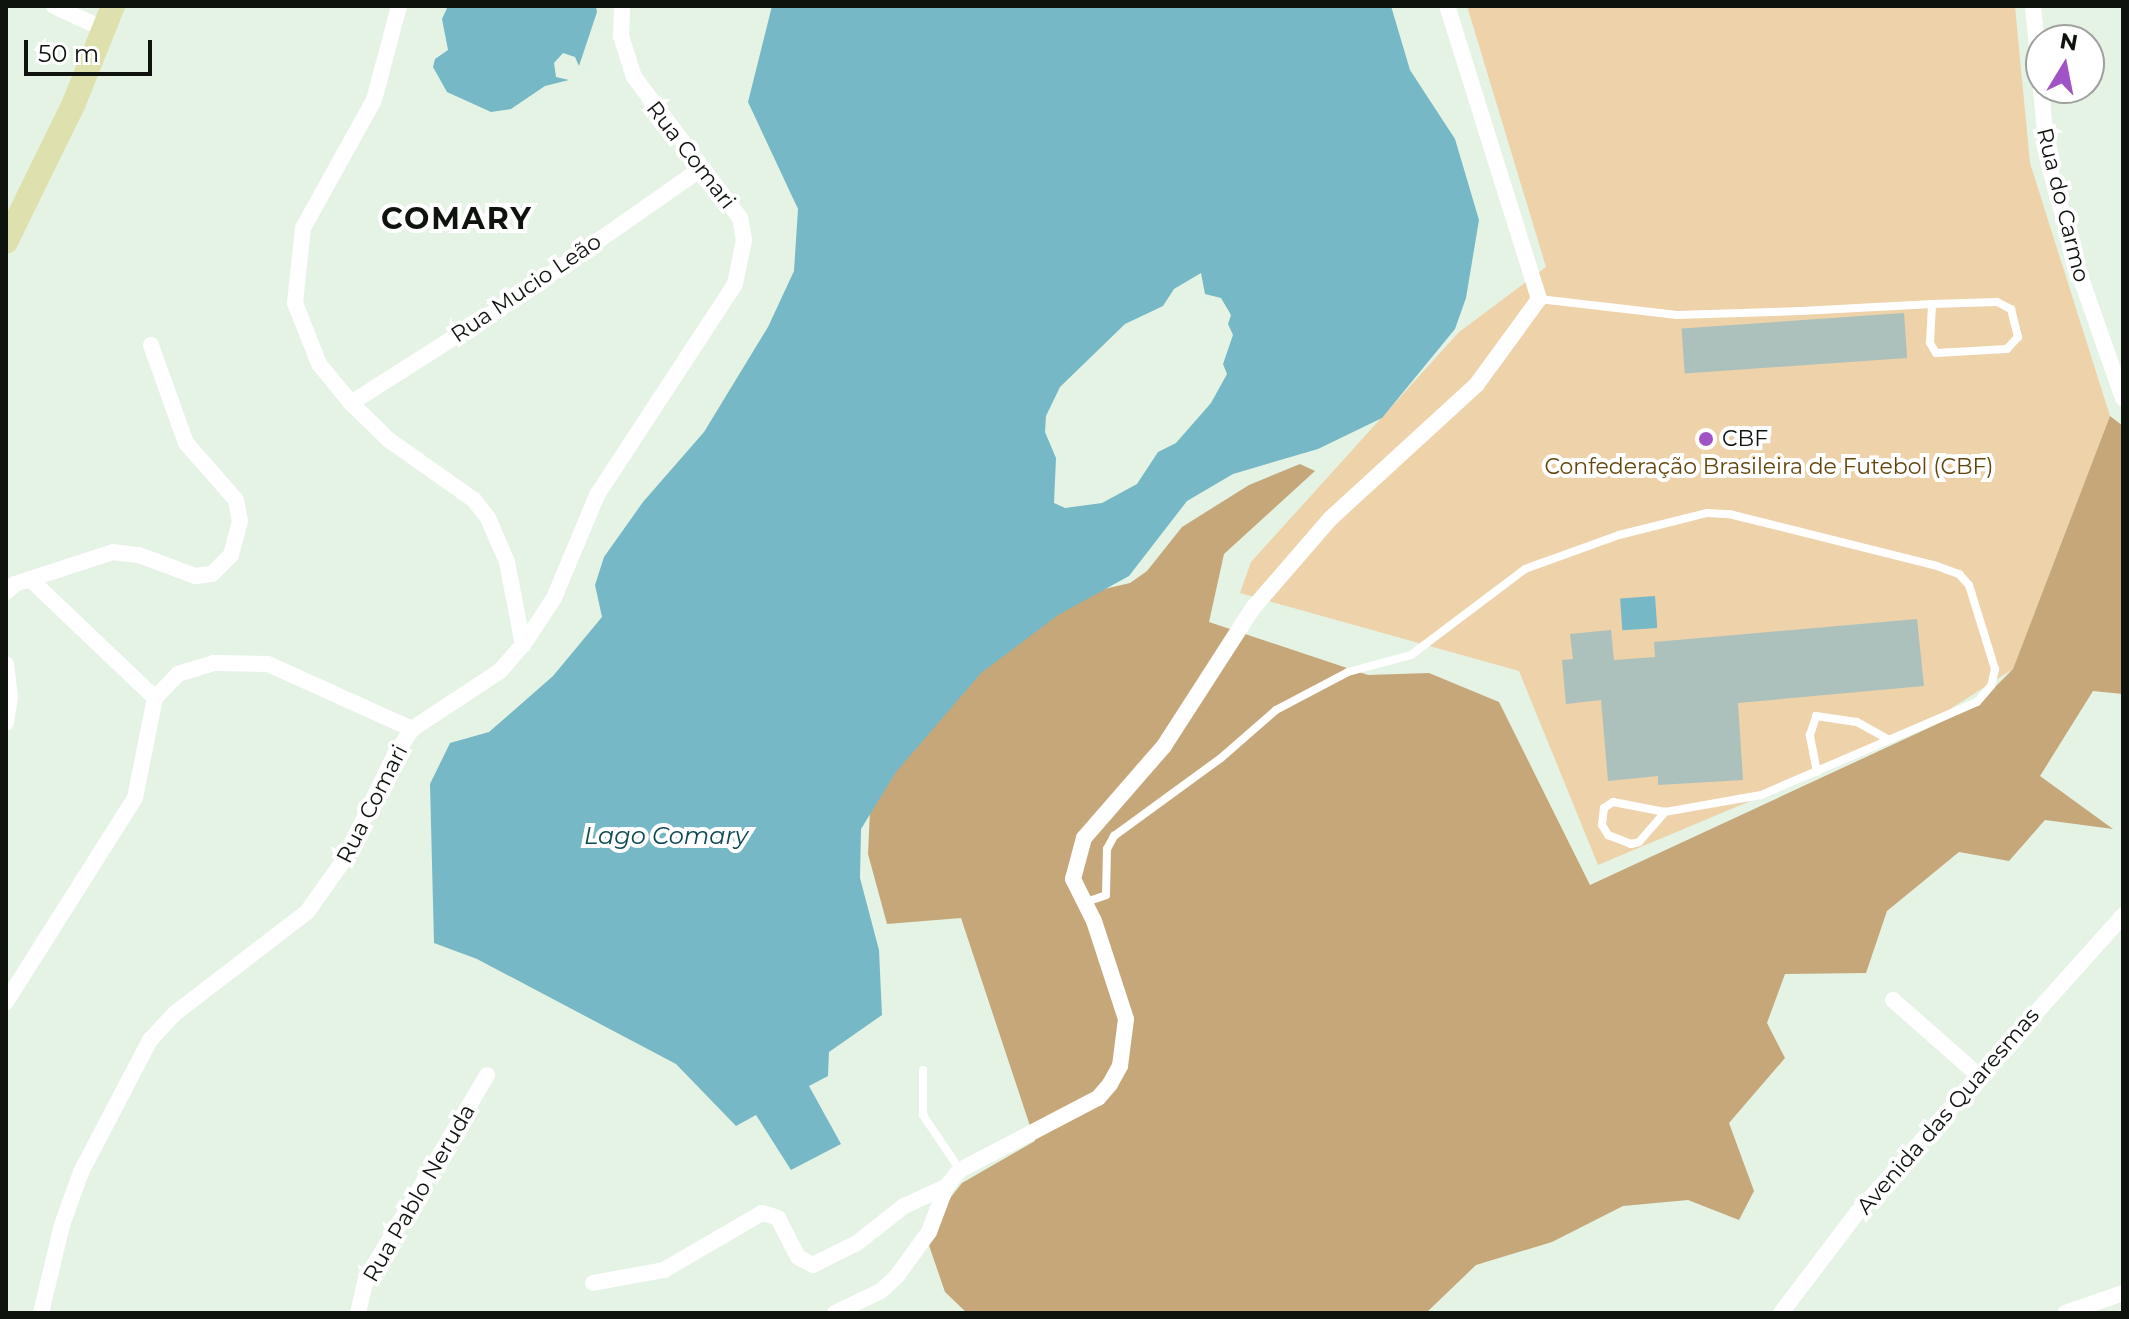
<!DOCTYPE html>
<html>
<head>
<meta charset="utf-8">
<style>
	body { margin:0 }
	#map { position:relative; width:2129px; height:1319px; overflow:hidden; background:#e5f3e5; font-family:Montserrat,sans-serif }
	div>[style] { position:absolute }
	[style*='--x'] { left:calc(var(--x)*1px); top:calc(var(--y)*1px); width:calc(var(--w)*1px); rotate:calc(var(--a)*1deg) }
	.green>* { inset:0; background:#edd2aa }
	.forest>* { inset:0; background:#c5a77a }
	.water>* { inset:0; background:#76b8c6; transform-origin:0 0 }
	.building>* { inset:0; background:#acc1bc; transform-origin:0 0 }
	.lane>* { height:8px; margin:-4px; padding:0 4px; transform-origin:4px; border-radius:4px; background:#fff }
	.street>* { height:16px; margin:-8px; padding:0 8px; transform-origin:8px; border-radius:8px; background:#fff }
	.primary>* { height:24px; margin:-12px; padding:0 12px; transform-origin:12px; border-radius:12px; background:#dee1ae }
	.dots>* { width:22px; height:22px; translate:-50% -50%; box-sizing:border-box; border:4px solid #fff; border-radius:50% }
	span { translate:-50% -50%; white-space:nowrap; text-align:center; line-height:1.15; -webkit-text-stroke:8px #fff; paint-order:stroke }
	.street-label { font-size:22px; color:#0e130e }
	.poi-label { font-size:22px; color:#0e130e }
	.left { translate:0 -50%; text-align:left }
	.park-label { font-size:22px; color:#64460d }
	.water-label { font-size:24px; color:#0c4953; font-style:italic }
	.district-label { font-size:30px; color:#0e130e; font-weight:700; letter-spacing:2px }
	.frame { position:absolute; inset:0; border:8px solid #0e130e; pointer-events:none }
	.north { position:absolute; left:2025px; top:24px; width:80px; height:80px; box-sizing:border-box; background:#fff; border:2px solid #9fa19f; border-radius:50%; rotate:10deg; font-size:22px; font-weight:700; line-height:32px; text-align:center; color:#0e130e }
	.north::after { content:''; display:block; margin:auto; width:28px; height:36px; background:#a053c5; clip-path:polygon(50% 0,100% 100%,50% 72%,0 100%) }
	.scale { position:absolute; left:24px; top:40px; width:128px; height:36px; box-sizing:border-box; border:4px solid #0e130e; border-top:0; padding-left:10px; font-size:24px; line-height:28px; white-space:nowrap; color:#0e130e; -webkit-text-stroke:6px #fff; paint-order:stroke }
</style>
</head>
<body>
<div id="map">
	<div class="green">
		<div style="clip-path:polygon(1467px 6px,2015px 6px,2030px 163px,2110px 416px,2013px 669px,1914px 732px,1598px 865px,1519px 671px,1240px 593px,1251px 562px,1459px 332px,1546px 267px)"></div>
	</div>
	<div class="forest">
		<div style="clip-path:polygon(2110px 416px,2123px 426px,2123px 694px,2093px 691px,2040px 776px,2113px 829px,2045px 820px,2009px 861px,1959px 852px,1887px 911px,1866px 973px,1785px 974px,1767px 1023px,1785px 1058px,1729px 1123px,1754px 1191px,1739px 1220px,1688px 1200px,1623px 1206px,1552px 1242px,1476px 1265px,1426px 1313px,967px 1313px,945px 1292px,924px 1231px,962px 1183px,1035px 1141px,961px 918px,887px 924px,868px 854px,870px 810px,898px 755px,982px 656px,1057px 600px,1130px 583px,1147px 571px,1182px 527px,1249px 485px,1300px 464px,1315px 471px,1224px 554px,1209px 622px,1368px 675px,1429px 673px,1499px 702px,1590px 885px,1976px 706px,2013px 669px)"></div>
	</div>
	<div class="water">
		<div style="clip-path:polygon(448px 6px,596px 6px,597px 12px,579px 66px,575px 57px,563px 53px,554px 63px,556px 77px,569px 80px,545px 86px,511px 109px,491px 112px,447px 92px,433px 67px,435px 59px,448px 50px,442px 19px)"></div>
		<div style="clip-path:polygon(evenodd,772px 6px,1391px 6px,1410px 70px,1455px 139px,1479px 220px,1466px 298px,1455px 329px,1382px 418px,1318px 449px,1233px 474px,1187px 501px,1129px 576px,1058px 615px,981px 673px,896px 772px,861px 829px,860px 878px,879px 950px,882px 1015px,829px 1052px,828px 1076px,809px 1086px,841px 1144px,791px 1170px,756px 1115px,736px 1126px,676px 1064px,477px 959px,434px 943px,430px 784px,450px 743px,489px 732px,553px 676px,602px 617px,595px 585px,604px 557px,643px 502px,704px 432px,768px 327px,794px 271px,798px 209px,748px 102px,772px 6px,1201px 273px,1205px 294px,1221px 298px,1231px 315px,1228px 324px,1233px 335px,1223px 364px,1227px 374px,1211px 403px,1176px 443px,1158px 452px,1137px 484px,1102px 503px,1065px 508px,1054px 503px,1056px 458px,1045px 432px,1046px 416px,1060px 387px,1125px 324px,1163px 306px,1174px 289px,1201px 273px)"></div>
		<div style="left:1655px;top:596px;width:32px;height:35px;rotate:86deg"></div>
	</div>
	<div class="building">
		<div style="left:1904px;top:313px;width:45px;height:223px;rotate:86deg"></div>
		<div style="clip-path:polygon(1917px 619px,1924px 686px,1738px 703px,1743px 780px,1658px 785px,1658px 776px,1608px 781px,1601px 700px,1566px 704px,1562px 660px,1573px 659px,1570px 634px,1611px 630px,1614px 660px,1655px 657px,1654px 642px)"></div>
	</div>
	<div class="lane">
		<div style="--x:1539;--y:299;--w:139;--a:6.6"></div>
		<div style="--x:1677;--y:315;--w:124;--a:-1.8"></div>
		<div style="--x:1801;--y:311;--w:131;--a:-3.1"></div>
		<div style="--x:1932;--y:304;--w:65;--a:-1.8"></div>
		<div style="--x:1997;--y:302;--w:16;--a:27"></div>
		<div style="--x:2011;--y:309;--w:29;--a:76"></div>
		<div style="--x:2018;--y:337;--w:16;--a:133"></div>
		<div style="--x:2007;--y:349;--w:71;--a:176.8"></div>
		<div style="--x:1936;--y:353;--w:12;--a:-121"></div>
		<div style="--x:1930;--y:343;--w:39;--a:-87"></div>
		<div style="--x:1817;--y:772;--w:38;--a:-101"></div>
		<div style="--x:1810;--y:735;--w:20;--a:-72"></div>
		<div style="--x:1816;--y:716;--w:41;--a:8.3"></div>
		<div style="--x:1857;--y:722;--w:35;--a:29"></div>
		<div style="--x:1086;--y:902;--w:21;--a:-19"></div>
		<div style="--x:1106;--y:895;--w:46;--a:-88.8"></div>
		<div style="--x:1107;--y:849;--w:15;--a:-62"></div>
		<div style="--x:1114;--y:836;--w:132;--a:-36.1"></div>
		<div style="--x:1221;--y:758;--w:73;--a:-41.1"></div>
		<div style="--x:1276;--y:710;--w:81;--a:-27.8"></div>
		<div style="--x:1348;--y:672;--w:65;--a:-15.1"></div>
		<div style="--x:1411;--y:655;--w:143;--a:-37"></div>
		<div style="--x:1525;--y:569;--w:100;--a:-19.9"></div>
		<div style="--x:1619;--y:535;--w:91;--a:-14"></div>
		<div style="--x:1707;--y:513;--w:22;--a:3"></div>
		<div style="--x:1729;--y:514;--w:211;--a:14"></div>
		<div style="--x:1934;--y:565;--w:27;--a:20"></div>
		<div style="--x:1959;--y:574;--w:15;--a:48"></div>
		<div style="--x:1969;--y:585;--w:88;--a:72.8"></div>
		<div style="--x:1995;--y:669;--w:17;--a:103"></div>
		<div style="--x:1991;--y:686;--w:21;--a:131"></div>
		<div style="--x:1977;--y:702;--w:235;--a:156.7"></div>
		<div style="--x:1761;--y:795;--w:97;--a:170"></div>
		<div style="--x:1665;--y:812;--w:53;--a:-169.1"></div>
		<div style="--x:1613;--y:802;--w:11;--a:146"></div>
		<div style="--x:1604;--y:808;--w:17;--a:97"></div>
		<div style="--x:1602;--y:825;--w:12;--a:59"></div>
		<div style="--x:1608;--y:835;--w:25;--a:21"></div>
		<div style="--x:1631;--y:844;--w:8;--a:-14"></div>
		<div style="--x:1639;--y:842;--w:40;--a:-49"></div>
		<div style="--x:923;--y:1070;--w:45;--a:90"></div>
		<div style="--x:923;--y:1115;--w:66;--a:56.1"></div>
	</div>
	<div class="street">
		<div style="--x:54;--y:6;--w:57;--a:24.8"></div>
		<div style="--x:399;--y:6;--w:97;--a:104.9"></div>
		<div style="--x:374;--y:100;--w:146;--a:119"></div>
		<div style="--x:303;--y:228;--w:75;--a:96.1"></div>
		<div style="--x:295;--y:303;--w:66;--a:68.5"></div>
		<div style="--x:319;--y:364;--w:50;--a:50.6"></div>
		<div style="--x:351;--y:403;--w:53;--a:44.2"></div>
		<div style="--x:389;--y:440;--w:104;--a:35.2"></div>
		<div style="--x:474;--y:500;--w:23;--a:52"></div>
		<div style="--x:488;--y:518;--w:48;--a:66.6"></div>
		<div style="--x:507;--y:562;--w:85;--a:79.1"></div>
		<div style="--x:2033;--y:6;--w:156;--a:84.5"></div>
		<div style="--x:2048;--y:161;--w:110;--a:74.7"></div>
		<div style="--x:2077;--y:267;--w:139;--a:70.7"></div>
		<div style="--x:351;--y:403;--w:206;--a:-32.5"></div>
		<div style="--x:525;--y:292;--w:213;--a:-35"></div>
		<div style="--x:30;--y:579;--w:173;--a:43.6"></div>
		<div style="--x:6;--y:592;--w:12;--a:-42"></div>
		<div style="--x:15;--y:584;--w:103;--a:-18.1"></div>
		<div style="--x:113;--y:552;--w:26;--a:7"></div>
		<div style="--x:139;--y:555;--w:60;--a:20.6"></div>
		<div style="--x:195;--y:576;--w:17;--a:-7"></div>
		<div style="--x:212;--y:574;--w:27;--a:-45"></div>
		<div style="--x:231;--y:555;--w:35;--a:-75"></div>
		<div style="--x:240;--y:521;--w:21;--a:-101"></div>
		<div style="--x:236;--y:500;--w:76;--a:-131.3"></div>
		<div style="--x:186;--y:443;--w:104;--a:-109.7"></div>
		<div style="--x:6;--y:664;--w:33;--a:83"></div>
		<div style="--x:10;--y:697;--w:26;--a:99"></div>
		<div style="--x:1893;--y:1000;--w:113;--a:41.4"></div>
		<div style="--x:6;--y:1002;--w:241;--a:-57.7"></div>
		<div style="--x:135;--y:798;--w:102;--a:-78.7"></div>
		<div style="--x:155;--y:698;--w:33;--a:-46"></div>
		<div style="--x:178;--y:674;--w:37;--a:-17"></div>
		<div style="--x:213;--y:663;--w:55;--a:1"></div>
		<div style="--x:268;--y:664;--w:158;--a:24.3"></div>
		<div style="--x:593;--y:1283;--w:72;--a:-10.4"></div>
		<div style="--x:664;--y:1270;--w:113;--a:-30.2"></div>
		<div style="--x:762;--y:1213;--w:17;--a:17"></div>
		<div style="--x:778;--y:1218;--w:44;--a:62.9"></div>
		<div style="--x:798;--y:1257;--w:17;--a:28"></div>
		<div style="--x:813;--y:1265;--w:49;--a:-26.6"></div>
		<div style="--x:857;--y:1243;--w:60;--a:-38.2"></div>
		<div style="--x:904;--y:1206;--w:46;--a:-24.3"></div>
		<div style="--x:41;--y:1313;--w:90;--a:-76.6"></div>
		<div style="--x:62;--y:1225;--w:56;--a:-70.3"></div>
		<div style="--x:81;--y:1172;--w:149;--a:-62.4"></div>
		<div style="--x:150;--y:1040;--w:35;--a:-47"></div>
		<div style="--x:174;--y:1014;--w:168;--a:-37.5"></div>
		<div style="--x:307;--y:912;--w:64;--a:-54.6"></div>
		<div style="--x:344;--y:860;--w:115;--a:-64.3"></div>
		<div style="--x:394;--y:756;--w:32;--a:-56"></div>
		<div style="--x:412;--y:729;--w:105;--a:-33.4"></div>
		<div style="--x:500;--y:671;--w:35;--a:-49"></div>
		<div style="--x:523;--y:645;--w:56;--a:-56.6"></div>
		<div style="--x:554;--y:598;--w:112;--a:-67.3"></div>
		<div style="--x:597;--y:495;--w:252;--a:-56.8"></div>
		<div style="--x:735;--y:284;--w:45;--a:-78.4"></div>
		<div style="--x:744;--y:240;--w:22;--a:-100"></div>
		<div style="--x:740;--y:218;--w:176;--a:-126.9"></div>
		<div style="--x:634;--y:77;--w:43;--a:-107.6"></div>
		<div style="--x:621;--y:36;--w:30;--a:-88"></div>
		<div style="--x:358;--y:1313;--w:35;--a:-77"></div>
		<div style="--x:366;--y:1279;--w:237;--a:-59.3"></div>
		<div style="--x:835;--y:1313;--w:51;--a:-25.6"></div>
		<div style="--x:881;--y:1291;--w:22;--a:-43"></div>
		<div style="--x:897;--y:1276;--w:54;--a:-54"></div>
		<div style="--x:929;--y:1232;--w:48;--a:-69.3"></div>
		<div style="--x:946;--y:1187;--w:22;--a:-51"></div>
		<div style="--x:960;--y:1170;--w:156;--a:-27.6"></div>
		<div style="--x:1098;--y:1098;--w:18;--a:-49"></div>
		<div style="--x:1110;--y:1084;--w:21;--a:-61"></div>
		<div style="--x:1120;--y:1066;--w:47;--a:-82.7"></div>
		<div style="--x:1126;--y:1019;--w:103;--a:-108.1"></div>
		<div style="--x:1094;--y:921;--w:47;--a:-116.6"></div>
		<div style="--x:1073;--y:879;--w:42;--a:-75"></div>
		<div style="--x:1084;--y:838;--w:122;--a:-49"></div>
		<div style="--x:1164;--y:746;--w:164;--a:-57.2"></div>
		<div style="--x:1253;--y:608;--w:119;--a:-49.1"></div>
		<div style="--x:1331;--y:518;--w:198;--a:-42.5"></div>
		<div style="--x:1477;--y:384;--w:105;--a:-53.9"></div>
		<div style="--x:1539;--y:299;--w:307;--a:-107.4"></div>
		<div style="--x:1781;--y:1313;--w:126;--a:-52.8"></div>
		<div style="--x:1857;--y:1213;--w:399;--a:-48.2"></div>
		<div style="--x:2065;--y:1313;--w:61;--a:-19"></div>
	</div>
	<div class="primary">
		<div style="--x:6;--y:242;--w:155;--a:-63.9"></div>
		<div style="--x:74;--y:103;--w:105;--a:-68.1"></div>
	</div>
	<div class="dots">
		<div style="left:1706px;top:439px;background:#a053c5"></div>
	</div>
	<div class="street-label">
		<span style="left:691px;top:155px;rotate:52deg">Rua Comari</span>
		<span style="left:2063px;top:205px;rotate:76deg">Rua do Carmo</span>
		<span style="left:526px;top:288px;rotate:-34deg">Rua Mucio Leão</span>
		<span style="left:372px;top:804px;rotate:-63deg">Rua Comari</span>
		<span style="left:1948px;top:1111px;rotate:-49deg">Avenida das Quaresmas</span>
		<span style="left:419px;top:1193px;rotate:-60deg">Rua Pablo Neruda</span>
	</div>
	<div class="poi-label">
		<span class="left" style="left:1722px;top:439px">CBF</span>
	</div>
	<div class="park-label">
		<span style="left:1769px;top:467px">Confederação Brasileira de Futebol (CBF)</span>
	</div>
	<div class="water-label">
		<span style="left:666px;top:836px">Lago Comary</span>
	</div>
	<div class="district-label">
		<span style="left:457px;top:219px">COMARY</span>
	</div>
	<div class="frame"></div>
	<div class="north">N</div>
	<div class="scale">50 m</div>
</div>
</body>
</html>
